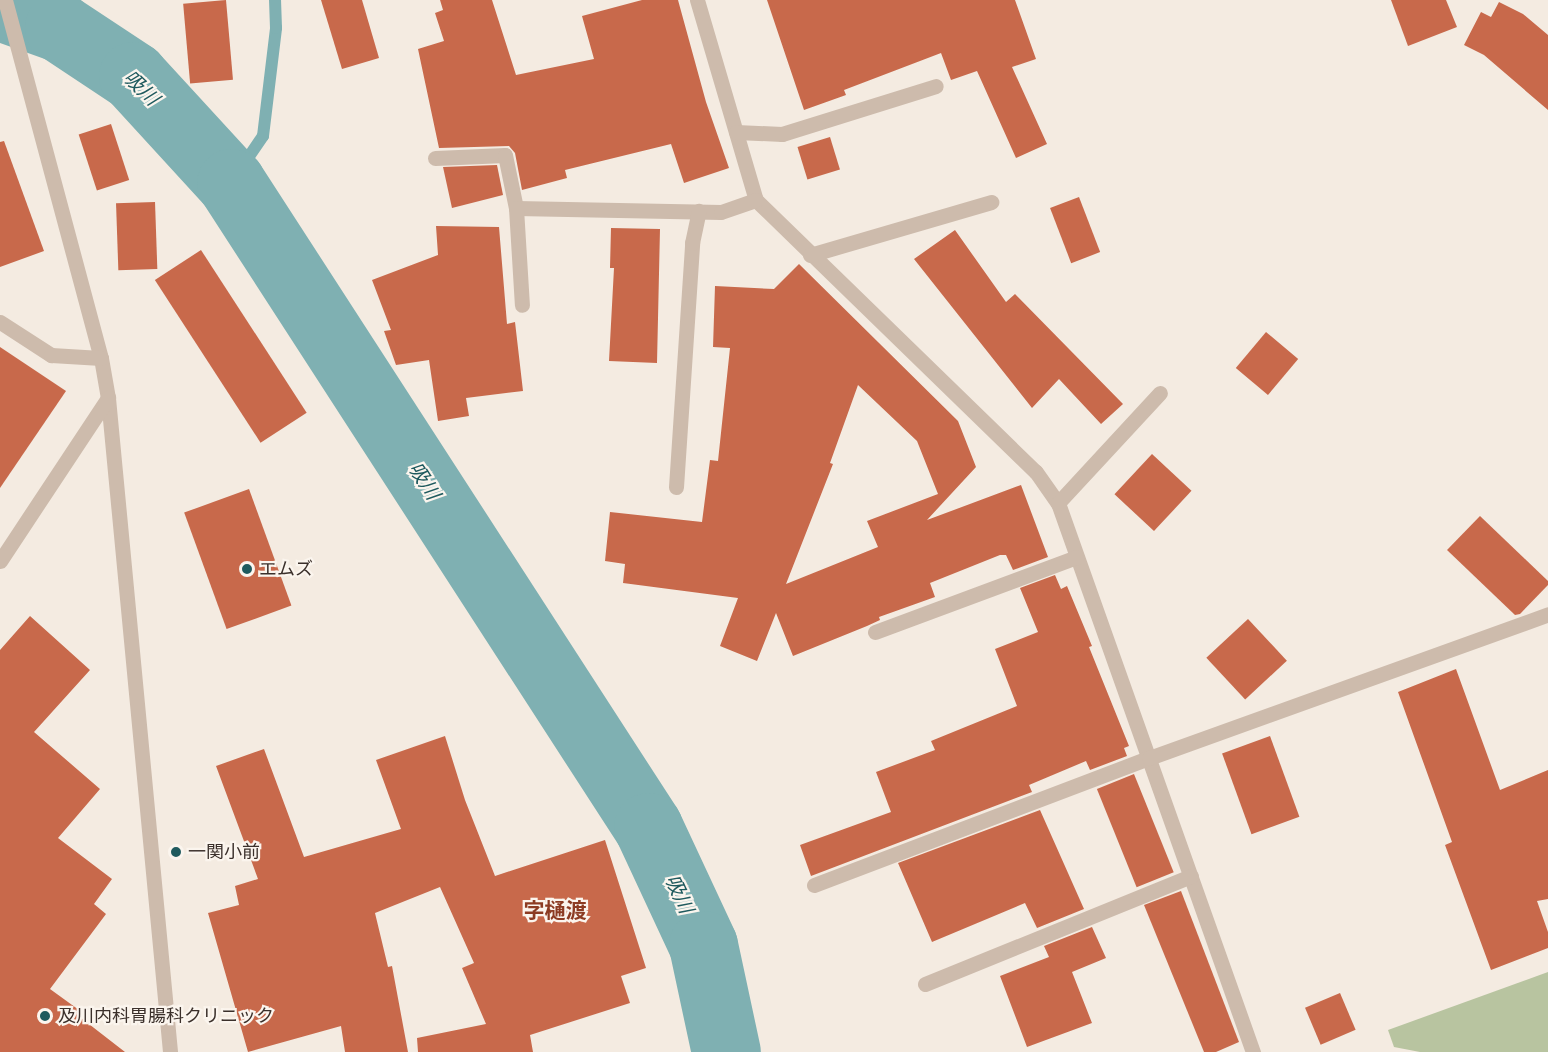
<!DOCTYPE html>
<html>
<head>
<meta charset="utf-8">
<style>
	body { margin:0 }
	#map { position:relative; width:1548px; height:1052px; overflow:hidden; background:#f4ebe1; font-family:"Public Sans","Noto Sans JP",sans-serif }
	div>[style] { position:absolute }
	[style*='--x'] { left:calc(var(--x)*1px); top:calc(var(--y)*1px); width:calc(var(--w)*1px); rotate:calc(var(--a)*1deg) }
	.green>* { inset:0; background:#b8c4a0 }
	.stream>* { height:12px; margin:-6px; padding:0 6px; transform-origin:6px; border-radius:6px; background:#7fb0b2 }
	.river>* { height:69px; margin:-34.5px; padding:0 34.5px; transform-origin:34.5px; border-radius:34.5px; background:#7fb0b2 }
	.building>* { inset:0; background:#c8694b; transform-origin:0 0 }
	.minor>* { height:15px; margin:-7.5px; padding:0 7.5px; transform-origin:7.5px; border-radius:7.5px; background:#cdbbac }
	.dots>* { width:16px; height:16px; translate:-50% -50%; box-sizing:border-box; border:3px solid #fbf5ee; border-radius:50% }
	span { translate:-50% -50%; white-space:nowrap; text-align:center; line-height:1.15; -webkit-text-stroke:4.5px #fbf5ee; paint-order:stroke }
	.poi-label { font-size:18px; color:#3b302b }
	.left { translate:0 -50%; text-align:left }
	.water-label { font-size:20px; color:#1f5a5e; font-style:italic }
	.quarter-label { font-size:21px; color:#8c3b22; font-weight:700 }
</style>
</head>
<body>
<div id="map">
	<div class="green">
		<div style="clip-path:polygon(1548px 972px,1548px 1052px,1420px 1052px,1394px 1047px,1388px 1030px)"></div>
	</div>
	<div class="stream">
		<div style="--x:231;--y:183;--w:57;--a:-55.8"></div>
		<div style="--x:263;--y:136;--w:109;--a:-83.1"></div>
		<div style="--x:276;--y:28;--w:28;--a:-92"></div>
	</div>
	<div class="river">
		<div style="--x:0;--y:6;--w:63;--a:19.6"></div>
		<div style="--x:59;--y:27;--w:89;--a:33.5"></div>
		<div style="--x:133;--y:76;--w:145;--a:47.5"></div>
		<div style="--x:231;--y:183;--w:767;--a:57.08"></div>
		<div style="--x:648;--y:827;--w:130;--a:65"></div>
		<div style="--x:703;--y:945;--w:109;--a:77.9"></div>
	</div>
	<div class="building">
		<div style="left:226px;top:0;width:80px;height:43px;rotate:85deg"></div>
		<div style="clip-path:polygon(321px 0,362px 0,379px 58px,342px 69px)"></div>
		<div style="clip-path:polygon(440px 0,492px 0,516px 75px,594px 59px,582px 16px,642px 0,678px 0,706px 102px,729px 168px,684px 183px,671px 144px,565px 170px,567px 178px,522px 190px,515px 153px,509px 146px,439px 148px,418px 49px,444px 41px,435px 13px,443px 10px)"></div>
		<div style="clip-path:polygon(767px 0,1015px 0,1036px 59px,1012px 67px,1047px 144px,1016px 158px,977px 71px,951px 80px,941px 53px,844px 90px,846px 95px,804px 110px)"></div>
		<div style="clip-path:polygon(1391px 0,1446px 0,1457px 27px,1408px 46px)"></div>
		<div style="clip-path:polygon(1499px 2px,1523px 14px,1548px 35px,1548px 110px,1484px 55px,1464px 45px,1481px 12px,1491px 17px)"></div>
		<div style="left:111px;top:124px;width:59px;height:34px;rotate:72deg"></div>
		<div style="left:830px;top:137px;width:34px;height:34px;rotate:73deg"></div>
		<div style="clip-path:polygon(4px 141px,44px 251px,0 267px,0 142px)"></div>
		<div style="clip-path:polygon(497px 165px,503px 195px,452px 208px,443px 167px)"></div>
		<div style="left:1079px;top:197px;width:59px;height:31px;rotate:69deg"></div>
		<div style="left:155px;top:202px;width:67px;height:39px;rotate:88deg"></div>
		<div style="clip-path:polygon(436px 226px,499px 227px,507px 324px,515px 322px,523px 391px,466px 398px,469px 416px,438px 421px,429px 360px,396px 365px,384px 331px,391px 330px,372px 280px,438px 255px)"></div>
		<div style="clip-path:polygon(611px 228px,660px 229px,657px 363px,609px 361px,614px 268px,610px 268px)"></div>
		<div style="clip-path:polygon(955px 230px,1006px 302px,1015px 294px,1123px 404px,1101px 424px,1059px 379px,1032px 408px,914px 259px)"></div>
		<div style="left:201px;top:250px;width:194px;height:55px;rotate:57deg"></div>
		<div style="clip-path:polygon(evenodd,799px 264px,958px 421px,976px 467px,927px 520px,1021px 485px,1048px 557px,1013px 570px,1006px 555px,1000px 555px,930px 583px,935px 597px,879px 617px,880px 620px,867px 626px,793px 656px,776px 613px,757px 661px,720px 646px,738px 598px,623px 583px,625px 564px,605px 561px,610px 512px,702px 522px,710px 460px,718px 461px,730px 348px,713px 347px,715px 286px,774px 289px,799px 264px,858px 385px,917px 441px,938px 494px,867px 521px,878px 547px,786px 584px,833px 464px,830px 463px,858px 385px)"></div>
		<div style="left:1266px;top:332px;width:42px;height:47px;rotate:40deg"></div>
		<div style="clip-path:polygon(0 347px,66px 391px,0 488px)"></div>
		<div style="left:1152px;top:454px;width:54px;height:55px;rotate:43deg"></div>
		<div style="left:249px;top:489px;width:124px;height:69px;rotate:70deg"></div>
		<div style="clip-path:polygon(1480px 516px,1548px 581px,1548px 585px,1520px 614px,1515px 615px,1447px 550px)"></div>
		<div style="clip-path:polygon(1055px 575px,1061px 589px,1067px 586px,1092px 646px,1089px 647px,1129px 746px,1124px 748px,1127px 756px,1090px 770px,1086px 761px,1029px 785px,1032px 792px,811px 876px,800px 845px,891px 812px,876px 772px,935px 750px,931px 741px,1017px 706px,995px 649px,1038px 632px,1020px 588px)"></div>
		<div style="clip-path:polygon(30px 616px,90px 670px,34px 732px,100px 789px,58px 838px,112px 879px,94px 904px,106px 914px,50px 989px,79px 1010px,76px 1014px,125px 1052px,0 1052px,0 650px)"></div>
		<div style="left:1248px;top:619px;width:57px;height:57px;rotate:47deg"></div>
		<div style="clip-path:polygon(1456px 669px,1500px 790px,1548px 770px,1548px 899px,1537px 901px,1548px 932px,1548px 948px,1491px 970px,1445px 845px,1452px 842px,1398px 692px)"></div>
		<div style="clip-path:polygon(445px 736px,465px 800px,495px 876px,605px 840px,646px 968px,621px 976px,630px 1003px,530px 1035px,533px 1052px,418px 1052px,417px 1038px,486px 1024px,462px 968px,474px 963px,440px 887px,375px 913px,388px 967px,392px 966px,408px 1052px,345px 1052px,341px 1026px,248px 1052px,208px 913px,239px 905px,235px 886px,258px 879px,216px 766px,264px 749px,304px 857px,401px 829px,376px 760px)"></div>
		<div style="left:1270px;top:736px;width:86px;height:51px;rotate:70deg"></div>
		<div style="left:1134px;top:774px;width:106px;height:40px;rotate:68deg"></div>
		<div style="clip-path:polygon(1040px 810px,1084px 909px,1037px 928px,1025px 903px,932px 942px,898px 863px)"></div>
		<div style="clip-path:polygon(1181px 891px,1239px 1042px,1216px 1052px,1204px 1052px,1144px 905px)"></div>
		<div style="clip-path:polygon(1092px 927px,1106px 958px,1072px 972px,1092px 1023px,1027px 1047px,1000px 976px,1049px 957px,1044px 946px)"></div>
		<div style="left:1340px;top:993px;width:40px;height:38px;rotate:67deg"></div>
	</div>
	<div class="minor">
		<div style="--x:5;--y:0;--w:371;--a:75"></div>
		<div style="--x:101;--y:358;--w:41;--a:80.1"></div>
		<div style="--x:108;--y:398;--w:657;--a:84.58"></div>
		<div style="--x:697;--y:0;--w:209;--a:73.6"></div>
		<div style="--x:756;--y:200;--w:390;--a:44.2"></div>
		<div style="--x:1036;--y:472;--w:38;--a:55"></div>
		<div style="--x:1058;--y:503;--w:583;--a:70.45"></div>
		<div style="--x:736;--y:132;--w:46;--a:2.5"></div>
		<div style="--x:782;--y:134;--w:161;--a:-17.3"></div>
		<div style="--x:435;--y:158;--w:70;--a:-2.5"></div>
		<div style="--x:505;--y:155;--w:54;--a:78.3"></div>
		<div style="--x:516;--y:208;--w:205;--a:1.1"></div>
		<div style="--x:721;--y:212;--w:37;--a:-19"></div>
		<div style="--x:516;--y:208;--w:97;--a:86.5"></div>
		<div style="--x:810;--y:255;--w:189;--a:-16.3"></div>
		<div style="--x:0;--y:322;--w:61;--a:32.9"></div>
		<div style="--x:51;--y:355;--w:50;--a:3.4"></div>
		<div style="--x:676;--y:487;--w:245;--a:-86.2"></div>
		<div style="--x:692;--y:243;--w:33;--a:-78"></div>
		<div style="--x:1058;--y:503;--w:150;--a:-47.2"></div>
		<div style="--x:0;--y:561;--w:196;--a:-56.5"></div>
		<div style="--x:875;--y:632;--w:215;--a:-20.4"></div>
		<div style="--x:814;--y:885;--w:358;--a:-20.8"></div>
		<div style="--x:1149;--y:758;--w:424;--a:-19.8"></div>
		<div style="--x:925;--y:984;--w:287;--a:-22.1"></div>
	</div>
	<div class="dots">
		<div style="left:247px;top:569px;background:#1f5a5e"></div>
		<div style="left:176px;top:852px;background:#1f5a5e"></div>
		<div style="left:45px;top:1016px;background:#1f5a5e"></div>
	</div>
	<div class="poi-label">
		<span class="left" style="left:259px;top:569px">エムズ</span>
		<span class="left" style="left:188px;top:852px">一関小前</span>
		<span class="left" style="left:58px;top:1016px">及川内科胃腸科クリニック</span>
	</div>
	<div class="water-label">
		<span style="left:141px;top:88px;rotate:44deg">吸川</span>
		<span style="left:424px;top:481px;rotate:57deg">吸川</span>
		<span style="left:679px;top:894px;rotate:65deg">吸川</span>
	</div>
	<div class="quarter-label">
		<span style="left:555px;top:911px">字樋渡</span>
	</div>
</div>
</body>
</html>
